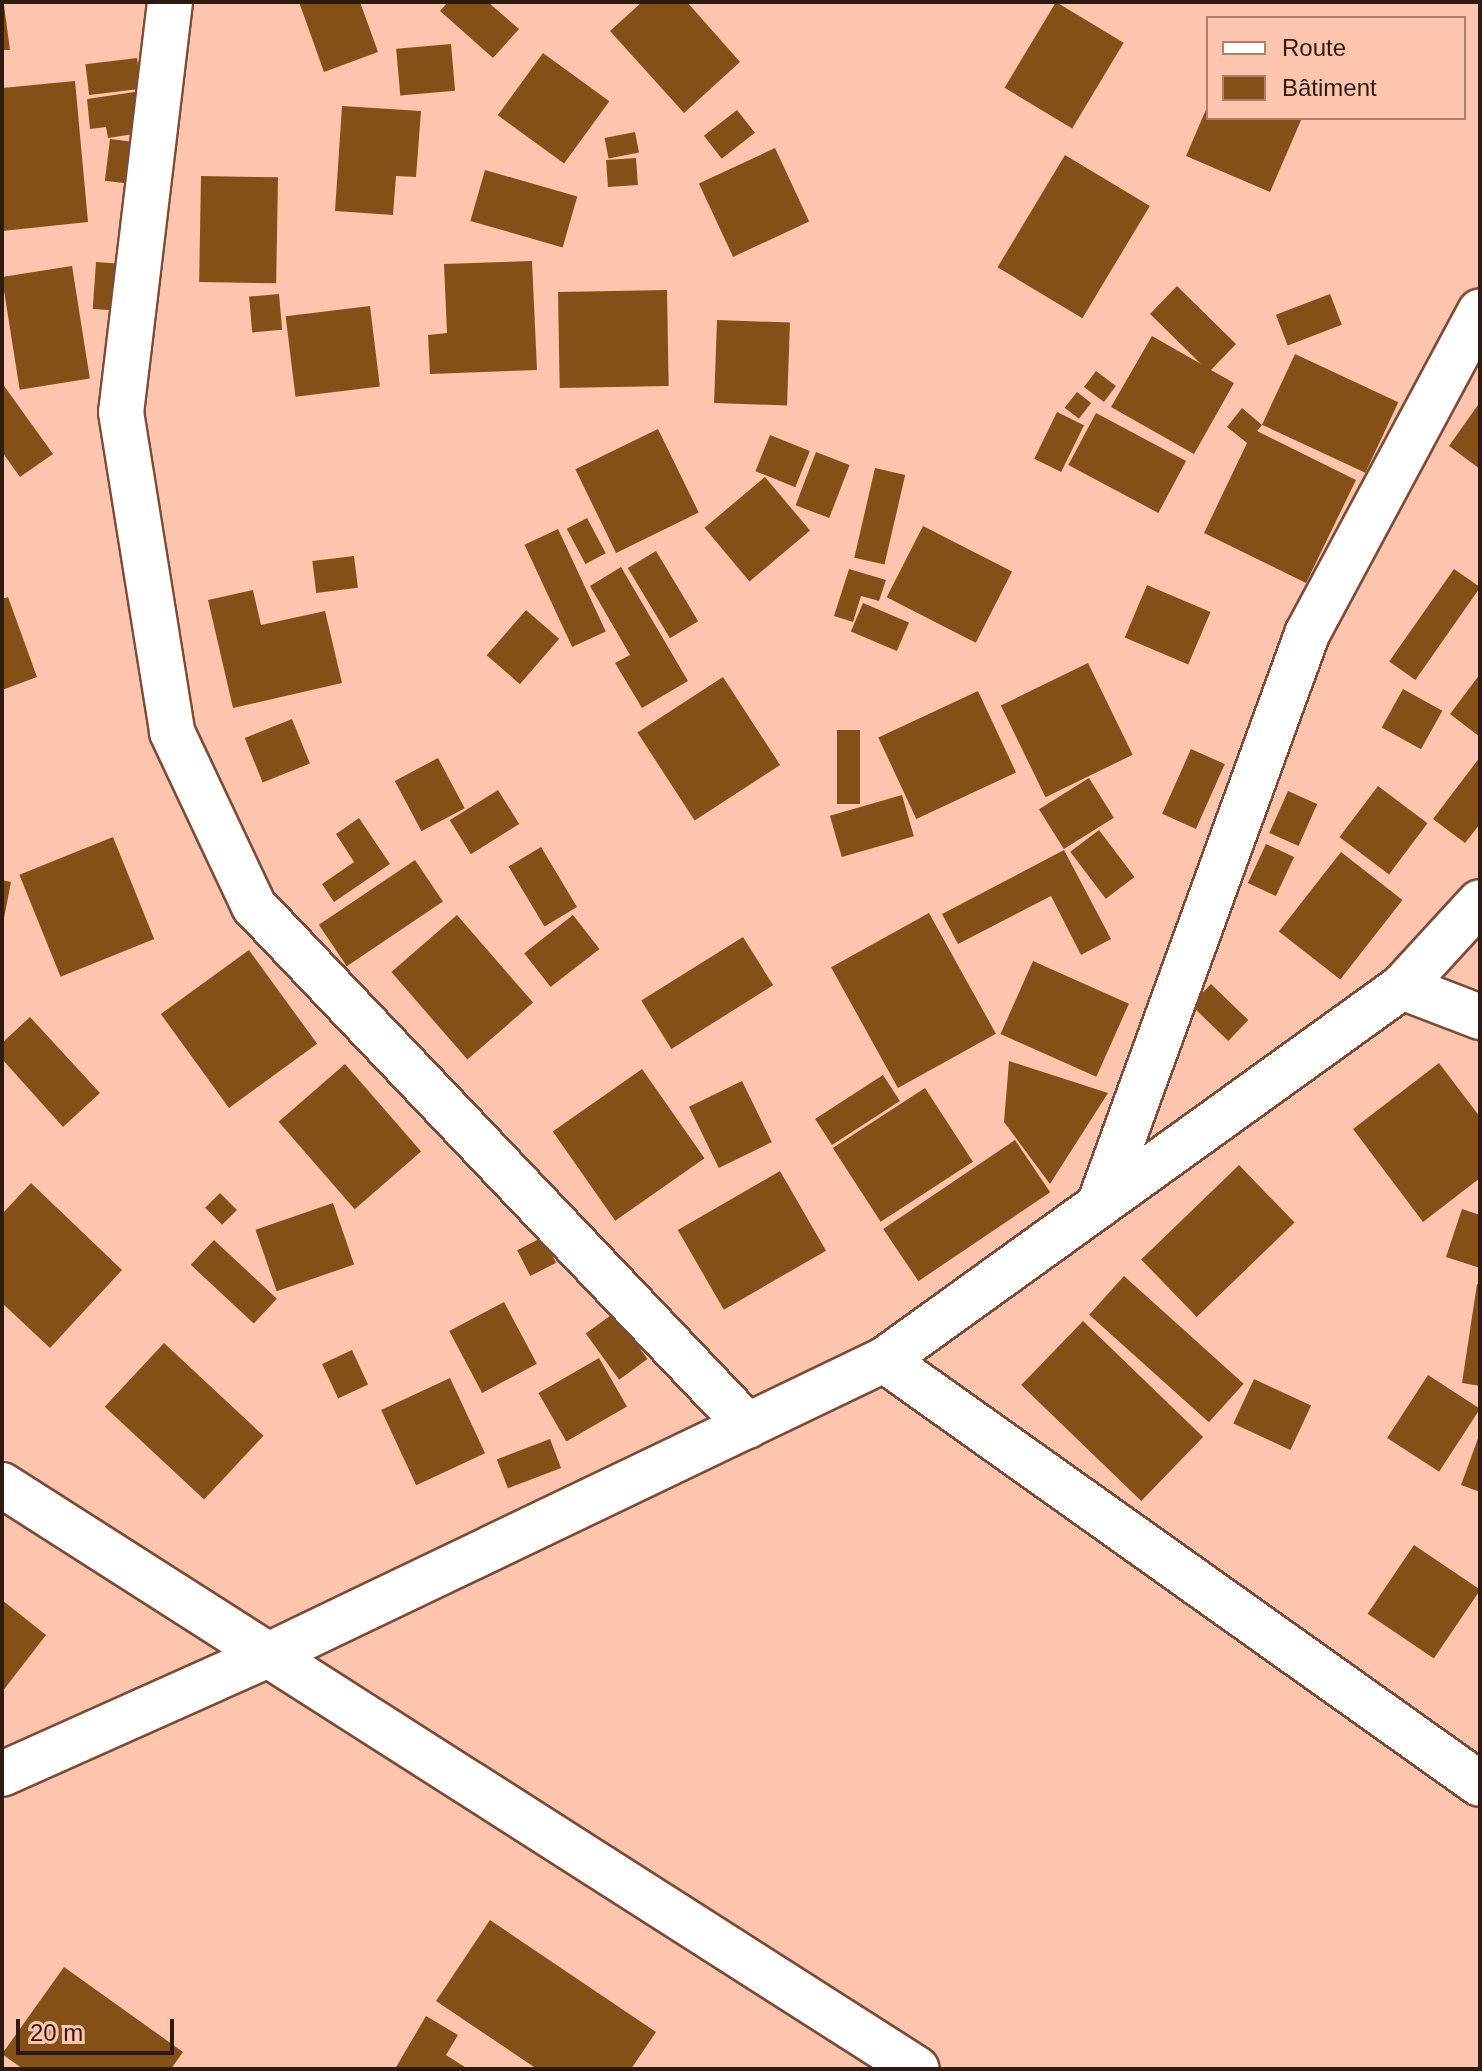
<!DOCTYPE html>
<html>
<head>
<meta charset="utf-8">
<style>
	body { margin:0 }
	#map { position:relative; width:1482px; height:2071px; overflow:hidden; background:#fdc5ad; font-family:Arial,sans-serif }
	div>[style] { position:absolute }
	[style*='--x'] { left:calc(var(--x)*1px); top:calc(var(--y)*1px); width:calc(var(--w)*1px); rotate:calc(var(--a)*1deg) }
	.building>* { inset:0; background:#845018; transform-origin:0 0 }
	.roads { filter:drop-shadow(2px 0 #7c4c38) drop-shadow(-2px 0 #7c4c38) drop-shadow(0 2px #7c4c38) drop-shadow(0 -2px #7c4c38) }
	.minor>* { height:44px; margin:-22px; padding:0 22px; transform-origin:22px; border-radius:22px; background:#fff }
	.tertiary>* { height:44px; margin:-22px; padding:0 22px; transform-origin:22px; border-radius:22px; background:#fff }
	span { translate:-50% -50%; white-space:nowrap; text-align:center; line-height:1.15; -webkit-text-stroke:8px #fdc5ad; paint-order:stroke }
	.frame { position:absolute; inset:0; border:4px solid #2f1a12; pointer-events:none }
	.legend { position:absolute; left:1206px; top:16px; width:260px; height:104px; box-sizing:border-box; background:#fdc5ad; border:2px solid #ab816f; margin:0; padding:10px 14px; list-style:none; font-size:24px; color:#2f1a12 }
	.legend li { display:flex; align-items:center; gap:16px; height:40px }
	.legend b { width:40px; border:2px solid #ab816f }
	.scale { position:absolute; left:16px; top:2019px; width:158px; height:36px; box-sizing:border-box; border:4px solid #2f1a12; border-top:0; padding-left:10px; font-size:24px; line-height:28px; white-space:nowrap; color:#2f1a12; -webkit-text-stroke:6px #fdc5ad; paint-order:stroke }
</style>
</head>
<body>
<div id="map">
	<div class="building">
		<div style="clip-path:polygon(299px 2px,360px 2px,378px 52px,324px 72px)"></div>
		<div style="clip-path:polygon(448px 2px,488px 2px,519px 29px,493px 58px,440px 11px)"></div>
		<div style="clip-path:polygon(642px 2px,687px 2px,740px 62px,684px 113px,610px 31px)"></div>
		<div style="left:1056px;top:2px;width:79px;height:100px;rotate:31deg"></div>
		<div style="clip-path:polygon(4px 5px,10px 50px,2px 50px,2px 6px)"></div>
		<div style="left:451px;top:44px;width:47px;height:55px;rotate:85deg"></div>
		<div style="left:543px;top:53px;width:82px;height:77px;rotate:36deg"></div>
		<div style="left:137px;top:58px;width:31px;height:52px;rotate:83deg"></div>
		<div style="clip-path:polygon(75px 81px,88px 222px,2px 231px,2px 88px)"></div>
		<div style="clip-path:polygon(148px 90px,141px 133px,108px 138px,106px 127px,90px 129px,87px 99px)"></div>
		<div style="clip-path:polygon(1208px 105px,1208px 118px,1302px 118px,1270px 192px,1186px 156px)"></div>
		<div style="clip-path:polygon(342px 106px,421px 111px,416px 177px,396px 176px,393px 215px,335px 211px)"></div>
		<div style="left:737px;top:110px;width:29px;height:42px;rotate:52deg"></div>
		<div style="left:635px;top:132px;width:21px;height:31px;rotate:79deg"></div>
		<div style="left:110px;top:139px;width:35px;height:42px;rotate:7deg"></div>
		<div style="left:775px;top:148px;width:81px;height:84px;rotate:65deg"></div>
		<div style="left:1065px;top:155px;width:99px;height:131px;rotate:31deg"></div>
		<div style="left:636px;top:158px;width:27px;height:30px;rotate:86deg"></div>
		<div style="left:485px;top:170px;width:96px;height:53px;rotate:16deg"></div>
		<div style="left:201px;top:176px;width:77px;height:106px;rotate:1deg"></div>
		<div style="clip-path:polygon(532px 261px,537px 370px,430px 374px,428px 335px,447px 333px,444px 264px)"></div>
		<div style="left:96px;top:262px;width:32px;height:47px;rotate:4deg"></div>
		<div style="left:72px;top:266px;width:114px;height:71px;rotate:81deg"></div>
		<div style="clip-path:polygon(1177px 286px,1236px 344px,1211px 370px,1234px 383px,1194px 454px,1111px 407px,1152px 336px,1201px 364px,1150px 314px)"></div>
		<div style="left:667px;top:290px;width:96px;height:109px;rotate:89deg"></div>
		<div style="left:279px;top:294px;width:36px;height:30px;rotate:85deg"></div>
		<div style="left:1330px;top:294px;width:33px;height:58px;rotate:69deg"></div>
		<div style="left:370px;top:306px;width:81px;height:85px;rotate:83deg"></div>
		<div style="left:717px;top:320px;width:73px;height:83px;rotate:2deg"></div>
		<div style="left:1295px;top:354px;width:114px;height:78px;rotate:25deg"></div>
		<div style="left:1096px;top:371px;width:25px;height:20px;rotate:37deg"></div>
		<div style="clip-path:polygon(2px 383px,53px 454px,20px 477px,2px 452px)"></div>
		<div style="left:1077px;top:392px;width:18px;height:20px;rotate:38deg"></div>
		<div style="clip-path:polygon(1480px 402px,1480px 469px,1449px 446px)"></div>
		<div style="clip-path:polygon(1242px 408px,1262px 425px,1257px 431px,1356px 480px,1306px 583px,1204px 533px,1247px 443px,1227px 427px)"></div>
		<div style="left:1057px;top:412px;width:30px;height:52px;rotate:26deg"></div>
		<div style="left:1096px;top:413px;width:102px;height:59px;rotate:28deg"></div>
		<div style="left:658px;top:429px;width:93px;height:92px;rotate:64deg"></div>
		<div style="left:770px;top:435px;width:43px;height:39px;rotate:22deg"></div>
		<div style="left:816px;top:452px;width:36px;height:57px;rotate:21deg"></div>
		<div style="left:875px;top:468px;width:31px;height:92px;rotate:13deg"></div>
		<div style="left:765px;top:477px;width:70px;height:79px;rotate:50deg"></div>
		<div style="left:587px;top:518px;width:40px;height:23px;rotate:62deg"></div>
		<div style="left:923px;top:526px;width:100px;height:80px;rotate:27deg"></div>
		<div style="left:558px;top:529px;width:113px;height:37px;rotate:65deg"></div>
		<div style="left:656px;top:551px;width:82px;height:33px;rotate:59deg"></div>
		<div style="left:354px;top:556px;width:32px;height:42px;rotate:83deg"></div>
		<div style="clip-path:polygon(621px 567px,688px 681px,642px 708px,615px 663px,630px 655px,590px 586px)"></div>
		<div style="clip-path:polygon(849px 569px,886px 580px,879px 601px,861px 596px,853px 622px,834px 616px)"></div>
		<div style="left:1454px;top:569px;width:32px;height:113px;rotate:35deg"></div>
		<div style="left:1147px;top:585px;width:69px;height:57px;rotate:23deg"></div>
		<div style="clip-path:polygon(253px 590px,261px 625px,325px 611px,342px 683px,233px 708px,208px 600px)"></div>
		<div style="clip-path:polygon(8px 597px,37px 677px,2px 690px,2px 599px)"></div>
		<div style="left:863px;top:603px;width:50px;height:31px;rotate:23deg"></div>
		<div style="left:526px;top:610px;width:44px;height:60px;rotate:41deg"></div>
		<div style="left:1088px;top:663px;width:102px;height:97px;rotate:64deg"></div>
		<div style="clip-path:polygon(1480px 674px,1480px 737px,1450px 714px)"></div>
		<div style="left:723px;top:677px;width:105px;height:102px;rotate:57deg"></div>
		<div style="left:1403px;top:689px;width:45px;height:44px;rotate:29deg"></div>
		<div style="left:978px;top:691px;width:90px;height:110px;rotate:65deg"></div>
		<div style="left:292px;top:719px;width:48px;height:51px;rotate:68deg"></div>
		<div style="left:837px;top:730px;width:23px;height:74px"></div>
		<div style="left:1191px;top:749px;width:37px;height:71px;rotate:24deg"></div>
		<div style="clip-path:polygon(1480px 757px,1480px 824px,1465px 843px,1433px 819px)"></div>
		<div style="left:438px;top:758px;width:57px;height:49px;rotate:62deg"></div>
		<div style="left:1089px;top:778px;width:47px;height:59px;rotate:58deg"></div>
		<div style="left:1378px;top:786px;width:62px;height:64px;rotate:37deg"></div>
		<div style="left:498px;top:790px;width:40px;height:57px;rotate:58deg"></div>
		<div style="left:1288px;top:791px;width:32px;height:46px;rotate:24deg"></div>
		<div style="left:902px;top:795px;width:43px;height:75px;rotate:74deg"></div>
		<div style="clip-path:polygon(359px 818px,390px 864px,334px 902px,322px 884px,354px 862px,336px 834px)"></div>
		<div style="left:1099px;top:830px;width:59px;height:36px;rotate:53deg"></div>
		<div style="left:113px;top:837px;width:110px;height:101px;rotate:68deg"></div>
		<div style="left:1266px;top:844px;width:31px;height:43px;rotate:25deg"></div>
		<div style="left:541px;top:847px;width:70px;height:38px;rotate:59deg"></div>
		<div style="clip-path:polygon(1064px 850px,1111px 939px,1081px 955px,1051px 896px,958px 944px,942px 914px)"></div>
		<div style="left:1341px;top:852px;width:78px;height:101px;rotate:38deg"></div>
		<div style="left:415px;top:860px;width:50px;height:116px;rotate:56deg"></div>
		<div style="clip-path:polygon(2px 880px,11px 882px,3px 923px,2px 923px)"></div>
		<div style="left:929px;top:913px;width:138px;height:112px;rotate:61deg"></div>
		<div style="left:457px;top:915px;width:116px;height:87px;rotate:49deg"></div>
		<div style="left:573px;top:915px;width:43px;height:62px;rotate:52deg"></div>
		<div style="left:743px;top:937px;width:57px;height:120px;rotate:58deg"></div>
		<div style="left:249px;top:950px;width:116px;height:109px;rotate:54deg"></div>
		<div style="left:1033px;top:961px;width:105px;height:80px;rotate:24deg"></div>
		<div style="left:1211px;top:984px;width:52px;height:29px;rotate:44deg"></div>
		<div style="clip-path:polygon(30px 1017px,100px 1093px,63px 1127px,2px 1059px,2px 1043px)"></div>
		<div style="clip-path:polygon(1009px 1061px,1108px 1093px,1050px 1184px,1004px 1122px)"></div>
		<div style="clip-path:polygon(1439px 1063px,1480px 1117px,1480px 1178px,1423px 1222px,1353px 1129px)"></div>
		<div style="left:345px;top:1064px;width:116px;height:88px;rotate:49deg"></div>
		<div style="left:642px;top:1069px;width:109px;height:109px;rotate:55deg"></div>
		<div style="left:883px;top:1075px;width:31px;height:81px;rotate:57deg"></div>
		<div style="left:742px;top:1081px;width:68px;height:59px;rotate:64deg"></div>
		<div style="left:925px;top:1088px;width:88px;height:110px;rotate:57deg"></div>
		<div style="left:1015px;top:1140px;width:63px;height:159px;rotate:56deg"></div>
		<div style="left:1239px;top:1165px;width:80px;height:136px;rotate:46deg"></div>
		<div style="left:780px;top:1171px;width:92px;height:118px;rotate:60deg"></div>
		<div style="clip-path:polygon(31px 1183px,122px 1270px,50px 1348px,2px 1303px,2px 1214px)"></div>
		<div style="left:220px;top:1193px;width:24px;height:21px;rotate:45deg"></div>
		<div style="left:333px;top:1203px;width:65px;height:82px;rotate:71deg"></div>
		<div style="clip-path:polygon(1462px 1209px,1480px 1215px,1480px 1268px,1446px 1257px)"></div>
		<div style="left:543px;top:1237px;width:29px;height:29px;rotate:63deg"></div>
		<div style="left:214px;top:1240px;width:86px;height:34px;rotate:43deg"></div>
		<div style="left:1124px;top:1276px;width:161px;height:52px;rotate:42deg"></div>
		<div style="clip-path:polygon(1477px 1284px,1480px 1285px,1480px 1386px,1462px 1383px)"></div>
		<div style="left:504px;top:1302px;width:70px;height:62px;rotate:62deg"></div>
		<div style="left:614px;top:1313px;width:57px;height:35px;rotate:54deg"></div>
		<div style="left:1083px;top:1321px;width:167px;height:89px;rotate:44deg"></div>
		<div style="left:164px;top:1343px;width:136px;height:87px;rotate:43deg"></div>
		<div style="left:352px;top:1350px;width:38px;height:33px;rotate:65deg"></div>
		<div style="left:599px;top:1358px;width:56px;height:70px;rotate:60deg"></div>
		<div style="left:1428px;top:1375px;width:62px;height:75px;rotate:33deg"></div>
		<div style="left:450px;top:1378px;width:83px;height:76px;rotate:65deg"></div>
		<div style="left:1254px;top:1379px;width:63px;height:49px;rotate:25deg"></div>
		<div style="clip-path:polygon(1480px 1433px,1480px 1492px,1461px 1485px)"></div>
		<div style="left:550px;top:1439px;width:31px;height:57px;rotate:69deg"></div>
		<div style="left:1414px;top:1545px;width:80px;height:83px;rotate:34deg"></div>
		<div style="clip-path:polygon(2px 1600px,46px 1635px,2px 1692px)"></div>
		<div style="clip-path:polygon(490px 1920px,656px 2032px,631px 2069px,537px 2069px,436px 2001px)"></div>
		<div style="clip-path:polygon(64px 1967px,183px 2052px,171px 2069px,23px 2069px,2px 2054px)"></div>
		<div style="clip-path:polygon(426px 2016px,458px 2035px,446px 2055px,468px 2069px,395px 2069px)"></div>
	</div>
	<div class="roads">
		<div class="minor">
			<div style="--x:170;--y:2;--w:413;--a:96.8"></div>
			<div style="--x:121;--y:412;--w:324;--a:80.9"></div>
			<div style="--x:172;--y:732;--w:192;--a:64.8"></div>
			<div style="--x:254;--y:906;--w:717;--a:46.47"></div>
			<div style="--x:1402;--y:987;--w:84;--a:21"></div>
			<div style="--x:1099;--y:1205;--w:608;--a:-69.98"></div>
			<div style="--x:1307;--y:634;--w:366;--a:-61.8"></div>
			<div style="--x:884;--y:1360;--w:731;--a:35.43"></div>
			<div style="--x:264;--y:1657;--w:687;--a:-25.6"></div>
			<div style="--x:884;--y:1360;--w:638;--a:-35.76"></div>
			<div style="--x:1402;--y:987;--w:115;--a:-47.5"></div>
		</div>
		<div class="tertiary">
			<div style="--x:2;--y:1485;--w:1085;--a:32.55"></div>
			<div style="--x:2;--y:1774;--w:287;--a:-24.1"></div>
		</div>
	</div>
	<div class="frame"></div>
	<ul class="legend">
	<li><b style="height:10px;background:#fff"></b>Route</li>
	<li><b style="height:22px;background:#845018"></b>Bâtiment</li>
	</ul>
	<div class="scale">20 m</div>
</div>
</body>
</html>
